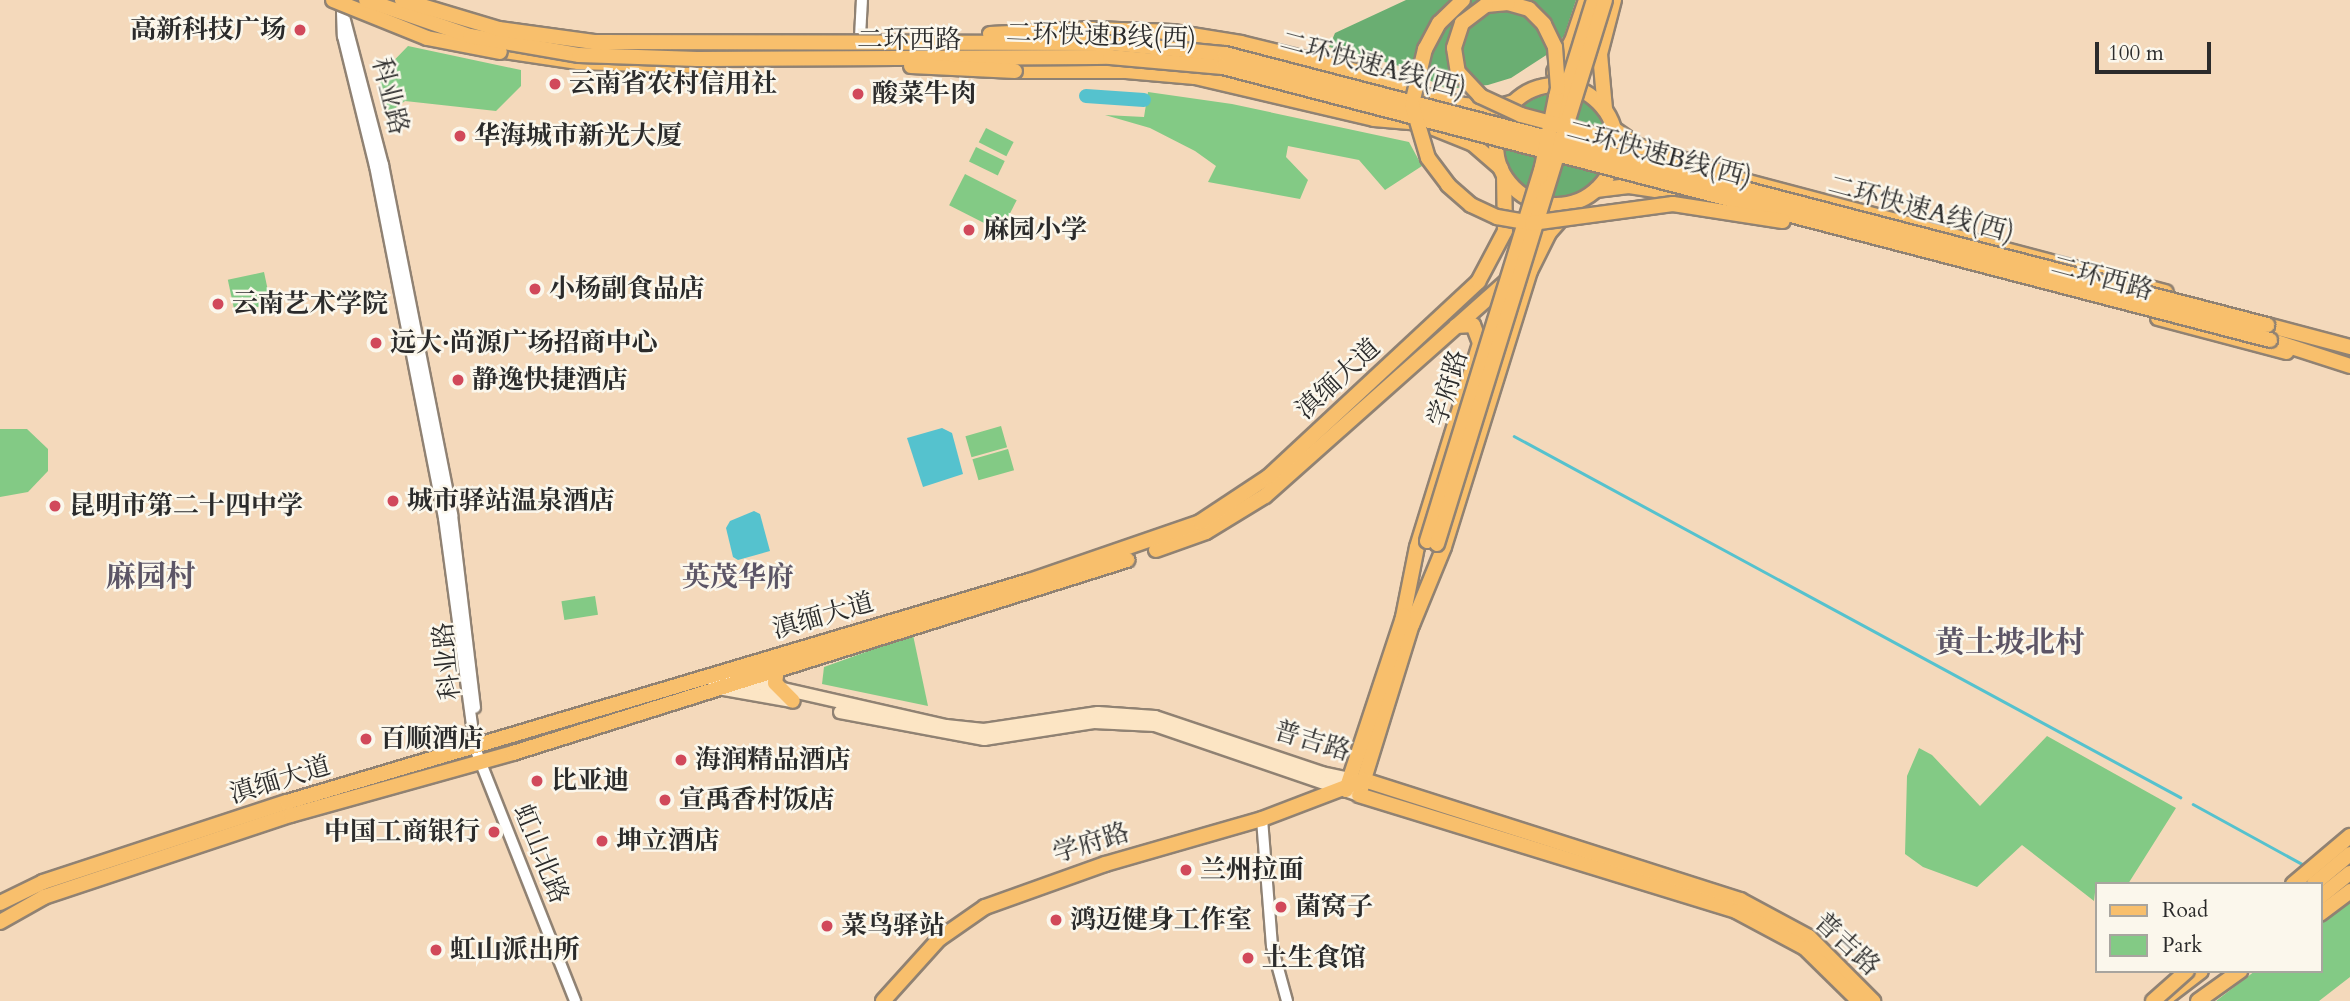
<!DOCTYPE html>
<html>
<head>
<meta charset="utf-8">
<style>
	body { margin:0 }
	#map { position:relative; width:2350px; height:1001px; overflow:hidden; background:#f4d9bb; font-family:Cardo,"Noto Serif SC",serif }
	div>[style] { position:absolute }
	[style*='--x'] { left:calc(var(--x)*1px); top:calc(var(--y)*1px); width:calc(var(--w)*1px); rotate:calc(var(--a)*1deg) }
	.green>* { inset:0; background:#83ca85; transform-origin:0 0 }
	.forest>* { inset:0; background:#6aae72 }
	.round { border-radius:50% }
	.water>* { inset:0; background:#55c2ce }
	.stream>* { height:2.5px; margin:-1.25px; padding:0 1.25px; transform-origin:1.25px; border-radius:1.25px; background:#55c2ce }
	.river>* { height:14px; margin:-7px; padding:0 7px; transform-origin:7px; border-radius:7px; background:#55c2ce }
	.roads { filter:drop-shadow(2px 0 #908273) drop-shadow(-2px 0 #908273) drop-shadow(0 2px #908273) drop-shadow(0 -2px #908273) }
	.tertiary>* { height:10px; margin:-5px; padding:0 5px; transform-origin:5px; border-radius:5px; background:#fff }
	.secondary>* { height:12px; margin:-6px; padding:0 6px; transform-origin:6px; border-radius:6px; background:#fce5c4 }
	.primary>* { height:14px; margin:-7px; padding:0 7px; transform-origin:7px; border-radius:7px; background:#f8bf6c }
	.primary>.ring { margin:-7px; padding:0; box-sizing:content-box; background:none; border:14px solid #f8bf6c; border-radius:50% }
	.trunk>* { height:14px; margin:-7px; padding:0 7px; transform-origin:7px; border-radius:7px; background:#f8bf6c }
	.bridges { filter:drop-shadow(2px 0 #908273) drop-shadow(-2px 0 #908273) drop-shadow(0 2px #908273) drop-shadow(0 -2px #908273) }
	.primary-bridge>* { height:14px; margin:-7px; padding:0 7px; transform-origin:7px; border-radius:7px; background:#f8bf6c }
	.trunk-bridge>* { height:14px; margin:-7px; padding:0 7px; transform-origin:7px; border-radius:7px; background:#f8bf6c }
	.dots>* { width:19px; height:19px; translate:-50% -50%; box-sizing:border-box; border:4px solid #fbf7ec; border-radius:50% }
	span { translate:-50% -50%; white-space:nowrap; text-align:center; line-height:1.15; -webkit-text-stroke:5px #fbf7ec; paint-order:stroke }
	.poi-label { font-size:26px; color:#2b2b2b; font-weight:700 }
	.right { translate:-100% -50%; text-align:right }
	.left { translate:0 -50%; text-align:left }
	.street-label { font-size:26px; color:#2b2b2b }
	.neighbourhood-label { font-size:28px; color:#5c5566; font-weight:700 }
	.quarter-label { font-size:30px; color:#5c5566; font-weight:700 }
	.legend { position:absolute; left:2095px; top:882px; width:228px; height:91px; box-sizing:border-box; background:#fbf7ec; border:2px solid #a8a59f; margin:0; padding:9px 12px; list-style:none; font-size:21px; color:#2b2b2b }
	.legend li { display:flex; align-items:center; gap:14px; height:35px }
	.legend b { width:35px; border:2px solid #a8a59f }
	.scale { position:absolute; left:2095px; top:42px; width:116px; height:32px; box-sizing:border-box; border:4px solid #2b2b2b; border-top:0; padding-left:9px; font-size:21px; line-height:24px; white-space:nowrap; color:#2b2b2b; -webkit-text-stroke:5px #fbf7ec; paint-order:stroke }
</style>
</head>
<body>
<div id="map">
	<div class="green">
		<div style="clip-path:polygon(408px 46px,521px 70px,521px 86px,496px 111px,405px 101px,385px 116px,379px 76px)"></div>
		<div style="clip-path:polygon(1148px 92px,1232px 104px,1409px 142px,1422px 166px,1385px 190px,1359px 160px,1288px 146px,1286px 157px,1308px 180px,1300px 199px,1208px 182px,1216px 166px,1195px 151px,1150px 128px,1105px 115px,1144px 117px)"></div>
		<div style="left:986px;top:128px;width:31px;height:16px;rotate:27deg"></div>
		<div style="left:976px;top:147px;width:32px;height:16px;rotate:26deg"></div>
		<div style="left:965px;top:174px;width:58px;height:35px;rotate:27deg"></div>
		<div style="left:264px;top:272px;width:33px;height:37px;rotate:78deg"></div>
		<div style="left:1001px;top:426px;width:22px;height:37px;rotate:74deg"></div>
		<div style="clip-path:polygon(0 429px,27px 429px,48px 449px,48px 471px,28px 492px,0 497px)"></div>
		<div style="left:1008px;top:449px;width:22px;height:37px;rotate:74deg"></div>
		<div style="left:595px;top:596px;width:19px;height:34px;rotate:81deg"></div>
		<div style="clip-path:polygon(913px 635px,928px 706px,822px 684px,824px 667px)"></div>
		<div style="clip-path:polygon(2047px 736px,2176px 808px,2128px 884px,2096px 884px,2094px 901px,2022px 845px,1977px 887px,1923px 867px,1905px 854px,1907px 776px,1919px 748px,1932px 755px,1980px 806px)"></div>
		<div style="clip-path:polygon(2350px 898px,2350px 977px,2319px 1001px,2216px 1001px,2255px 971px,2320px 971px,2320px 921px)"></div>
	</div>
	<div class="forest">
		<div style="clip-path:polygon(1406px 0,1576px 0,1564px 36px,1551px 52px,1511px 78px,1488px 85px,1447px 89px,1403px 67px,1329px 47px,1335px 33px)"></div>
		<div class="round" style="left:1504px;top:94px;width:104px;height:104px"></div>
	</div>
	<div class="water">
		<div style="clip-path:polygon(942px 428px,952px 433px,963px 474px,923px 487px,907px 438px)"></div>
		<div style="clip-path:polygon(754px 511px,760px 514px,770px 551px,738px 560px,733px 557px,726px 528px,730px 521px)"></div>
	</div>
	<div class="stream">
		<div style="--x:1514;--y:436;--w:758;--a:28.46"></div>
		<div style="--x:2193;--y:804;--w:127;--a:28.8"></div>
	</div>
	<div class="river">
		<div style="--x:1086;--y:96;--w:58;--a:3.9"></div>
	</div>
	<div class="roads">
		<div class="tertiary">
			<div style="--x:342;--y:12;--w:24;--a:88"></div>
			<div style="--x:343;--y:36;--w:134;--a:76.2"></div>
			<div style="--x:375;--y:166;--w:359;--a:78.9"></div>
			<div style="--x:444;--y:518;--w:232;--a:82.3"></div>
			<div style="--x:475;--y:748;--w:272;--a:68.4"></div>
			<div style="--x:345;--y:20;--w:150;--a:75.3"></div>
			<div style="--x:383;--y:165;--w:357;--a:78.8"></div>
			<div style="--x:452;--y:515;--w:194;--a:83.2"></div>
			<div style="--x:860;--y:37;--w:37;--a:-87"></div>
			<div style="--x:1262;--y:819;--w:127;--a:85.5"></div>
			<div style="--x:1272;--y:946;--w:57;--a:74.7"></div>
		</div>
		<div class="secondary">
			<div style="--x:709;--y:678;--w:48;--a:5.9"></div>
			<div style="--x:757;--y:683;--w:194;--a:12.8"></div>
			<div style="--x:946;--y:726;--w:38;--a:6"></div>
			<div style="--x:984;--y:730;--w:115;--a:-8.5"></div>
			<div style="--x:1098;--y:713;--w:57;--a:4"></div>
			<div style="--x:1155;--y:717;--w:176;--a:18.5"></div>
			<div style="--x:1322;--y:773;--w:35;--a:12"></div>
			<div style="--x:724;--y:689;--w:69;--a:10"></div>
			<div style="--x:840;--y:712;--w:147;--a:10.6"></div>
			<div style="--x:984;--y:739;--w:111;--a:-8.8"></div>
			<div style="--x:1094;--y:722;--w:61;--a:2.8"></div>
			<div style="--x:1155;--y:725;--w:216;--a:18.9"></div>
		</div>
		<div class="primary">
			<div style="--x:1150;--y:38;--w:46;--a:5"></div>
			<div style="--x:491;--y:49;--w:88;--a:8.5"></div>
			<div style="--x:578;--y:62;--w:129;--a:1.8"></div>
			<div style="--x:1554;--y:72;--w:36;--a:-60"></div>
			<div style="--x:1572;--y:41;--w:43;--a:-71.1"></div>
			<div style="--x:1335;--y:73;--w:133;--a:13.9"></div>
			<div style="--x:1464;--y:105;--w:32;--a:4"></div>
			<div style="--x:1496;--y:107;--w:20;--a:-15"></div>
			<div class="ring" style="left:1496px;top:85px;width:106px;height:106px"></div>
			<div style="--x:1605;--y:109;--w:55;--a:-95.2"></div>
			<div style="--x:1600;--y:54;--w:56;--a:-75.5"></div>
			<div style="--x:1431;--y:127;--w:45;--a:22"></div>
			<div style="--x:1473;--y:144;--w:37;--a:41"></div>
			<div style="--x:1614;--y:129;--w:24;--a:35"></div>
			<div style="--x:1722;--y:175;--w:459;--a:14.8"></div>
			<div style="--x:1596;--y:190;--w:33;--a:-7"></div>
			<div style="--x:1629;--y:186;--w:60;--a:8.7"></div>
			<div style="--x:1523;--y:264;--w:33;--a:-49"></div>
			<div style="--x:2158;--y:318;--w:133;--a:14.8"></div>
			<div style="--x:1156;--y:550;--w:53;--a:-19.8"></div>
			<div style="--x:1206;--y:532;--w:69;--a:-31.4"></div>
			<div style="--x:1265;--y:496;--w:327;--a:-41.6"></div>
			<div style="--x:1402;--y:622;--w:76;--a:-78.7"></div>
			<div style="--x:1417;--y:547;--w:214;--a:-72.8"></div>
			<div style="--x:1480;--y:343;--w:19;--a:-111"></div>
			<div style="--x:1473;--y:325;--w:17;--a:177"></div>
			<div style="--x:1412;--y:625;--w:84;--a:-67.7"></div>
			<div style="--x:1444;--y:547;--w:289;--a:-72.7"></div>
			<div style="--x:1530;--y:271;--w:42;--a:-63.4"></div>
			<div style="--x:1549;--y:233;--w:41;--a:-48.9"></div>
			<div style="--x:778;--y:662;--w:21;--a:98"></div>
			<div style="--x:775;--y:683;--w:25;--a:45"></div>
			<div style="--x:1364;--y:780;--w:395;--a:17.7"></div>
			<div style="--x:1740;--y:900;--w:78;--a:28.2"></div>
			<div style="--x:1809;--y:937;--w:91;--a:45"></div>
			<div style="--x:1361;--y:789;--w:179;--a:-72.8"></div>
			<div style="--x:1346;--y:790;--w:184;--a:-71.7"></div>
			<div style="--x:1359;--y:795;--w:394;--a:17.1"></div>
			<div style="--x:1736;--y:911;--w:78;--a:28.2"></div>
			<div style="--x:1805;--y:948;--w:76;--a:44.5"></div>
			<div style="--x:0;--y:903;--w:48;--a:-26"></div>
			<div style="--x:43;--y:882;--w:257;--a:-18.2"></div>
			<div style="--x:287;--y:802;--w:774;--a:-16.59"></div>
			<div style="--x:1029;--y:581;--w:181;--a:-19"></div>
			<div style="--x:1200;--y:522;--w:82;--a:-33.5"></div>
			<div style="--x:1268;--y:477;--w:287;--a:-42.9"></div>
			<div style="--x:1478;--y:282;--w:58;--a:-62.1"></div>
			<div style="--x:1505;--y:231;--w:55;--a:-91"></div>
			<div style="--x:0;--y:922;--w:51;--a:-29.6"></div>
			<div style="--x:44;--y:897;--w:260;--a:-18.4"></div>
			<div style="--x:291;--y:815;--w:230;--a:-15.6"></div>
			<div style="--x:513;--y:753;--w:644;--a:-17.45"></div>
			<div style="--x:883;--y:1001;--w:84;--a:-47.9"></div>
			<div style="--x:939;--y:939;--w:56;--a:-34.8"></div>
			<div style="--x:985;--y:907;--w:127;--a:-19.7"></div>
			<div style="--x:1105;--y:864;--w:163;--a:-16"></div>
			<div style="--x:1262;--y:819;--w:109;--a:-20.9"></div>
		</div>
		<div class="trunk">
			<div style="--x:1093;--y:29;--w:80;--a:2.1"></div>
			<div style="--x:1173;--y:32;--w:69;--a:9.2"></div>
			<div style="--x:1241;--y:43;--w:138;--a:13.8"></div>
			<div style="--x:1375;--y:76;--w:47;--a:23.8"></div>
			<div style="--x:1015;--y:71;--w:111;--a:0"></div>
			<div style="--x:1126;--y:71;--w:69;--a:5"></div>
			<div style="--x:1195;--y:77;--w:184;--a:13.2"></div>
			<div style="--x:1374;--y:119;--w:38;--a:5"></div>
			<div style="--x:2267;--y:325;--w:86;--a:14.8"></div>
			<div style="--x:2270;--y:340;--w:84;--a:18"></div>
			<div style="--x:2293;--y:884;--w:75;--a:-40.1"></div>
			<div style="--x:2314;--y:884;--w:47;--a:-39.8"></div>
			<div style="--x:2320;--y:897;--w:38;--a:-39"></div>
			<div style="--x:2320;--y:914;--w:38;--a:-37"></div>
			<div style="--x:2162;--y:1001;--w:49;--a:-37.6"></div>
			<div style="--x:2198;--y:1001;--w:52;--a:-35.5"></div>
		</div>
	</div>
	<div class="bridges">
		<div class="primary-bridge">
			<div style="--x:1555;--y:126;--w:132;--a:-72.8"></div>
			<div style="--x:1427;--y:541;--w:393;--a:-72.9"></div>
			<div style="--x:1437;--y:544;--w:569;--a:-72.84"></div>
		</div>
		<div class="trunk-bridge">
			<div style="--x:333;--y:0;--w:101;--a:22"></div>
			<div style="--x:427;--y:38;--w:74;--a:10.9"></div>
			<div style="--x:366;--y:0;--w:110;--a:19.1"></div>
			<div style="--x:470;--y:36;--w:111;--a:9.9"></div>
			<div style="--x:579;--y:55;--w:118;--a:1.9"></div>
			<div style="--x:697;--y:59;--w:413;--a:-0.3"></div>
			<div style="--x:1110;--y:57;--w:113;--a:5.1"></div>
			<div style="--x:1223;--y:67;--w:1082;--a:14.61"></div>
			<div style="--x:402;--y:0;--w:101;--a:16.6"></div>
			<div style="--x:499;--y:29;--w:96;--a:7.8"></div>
			<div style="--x:594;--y:42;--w:516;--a:0.11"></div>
			<div style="--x:1110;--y:43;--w:116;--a:5.5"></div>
			<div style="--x:1225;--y:54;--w:1077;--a:14.58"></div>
			<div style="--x:1463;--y:0;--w:33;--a:136"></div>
			<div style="--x:1439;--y:23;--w:30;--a:118"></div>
			<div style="--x:1425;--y:49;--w:57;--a:103.3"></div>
			<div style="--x:1412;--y:104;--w:56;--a:73.5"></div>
			<div style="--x:1428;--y:158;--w:34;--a:53"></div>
			<div style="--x:1448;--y:185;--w:30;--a:41"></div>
			<div style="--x:1471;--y:205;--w:29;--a:25"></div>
			<div style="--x:1497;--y:217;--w:36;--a:10"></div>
			<div style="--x:1532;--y:223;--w:142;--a:-7.7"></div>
			<div style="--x:1673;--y:204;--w:111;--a:8.8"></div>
			<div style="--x:990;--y:34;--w:103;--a:-2.8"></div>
			<div style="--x:911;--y:66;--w:104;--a:2.8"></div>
			<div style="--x:1540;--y:177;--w:82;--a:-78.7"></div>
			<div style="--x:1556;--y:97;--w:9;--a:-77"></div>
			<div style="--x:1558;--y:88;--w:41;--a:-94.2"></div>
			<div style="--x:1555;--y:47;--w:25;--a:-116"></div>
			<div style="--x:1544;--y:24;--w:21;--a:-135"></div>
			<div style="--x:1529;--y:9;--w:22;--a:-164"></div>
			<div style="--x:1508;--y:3;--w:22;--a:175"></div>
			<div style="--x:1486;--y:5;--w:30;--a:143"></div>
			<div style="--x:1462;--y:23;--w:26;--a:108"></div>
			<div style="--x:1454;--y:48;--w:24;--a:81"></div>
			<div style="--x:1458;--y:72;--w:33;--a:47"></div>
			<div style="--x:1480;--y:96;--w:45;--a:24.9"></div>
			<div style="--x:1521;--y:115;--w:125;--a:14.8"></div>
			<div style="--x:1642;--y:147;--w:15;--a:16"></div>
			<div style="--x:1656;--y:151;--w:81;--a:18"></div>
			<div style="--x:2153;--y:1001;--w:45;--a:-41.4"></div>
		</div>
	</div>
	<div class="dots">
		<div style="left:300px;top:30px;background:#d1495b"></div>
		<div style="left:555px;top:84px;background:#d1495b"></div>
		<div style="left:858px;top:94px;background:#d1495b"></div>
		<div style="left:460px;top:136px;background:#d1495b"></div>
		<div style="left:969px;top:230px;background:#d1495b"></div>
		<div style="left:535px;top:289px;background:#d1495b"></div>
		<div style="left:218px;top:304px;background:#d1495b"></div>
		<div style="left:376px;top:343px;background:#d1495b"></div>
		<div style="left:458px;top:380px;background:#d1495b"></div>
		<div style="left:393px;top:501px;background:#d1495b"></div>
		<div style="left:55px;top:506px;background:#d1495b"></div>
		<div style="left:366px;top:739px;background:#d1495b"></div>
		<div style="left:681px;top:760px;background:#d1495b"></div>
		<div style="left:537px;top:781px;background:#d1495b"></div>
		<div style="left:665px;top:800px;background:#d1495b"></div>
		<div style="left:494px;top:832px;background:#d1495b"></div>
		<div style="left:602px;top:841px;background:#d1495b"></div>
		<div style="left:1186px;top:870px;background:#d1495b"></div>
		<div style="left:1281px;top:907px;background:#d1495b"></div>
		<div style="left:1056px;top:920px;background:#d1495b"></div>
		<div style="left:827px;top:926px;background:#d1495b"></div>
		<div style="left:436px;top:950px;background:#d1495b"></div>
		<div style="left:1248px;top:958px;background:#d1495b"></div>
	</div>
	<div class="poi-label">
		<span class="right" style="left:286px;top:30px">高新科技广场</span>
		<span class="left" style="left:569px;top:84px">云南省农村信用社</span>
		<span class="left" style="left:872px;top:94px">酸菜牛肉</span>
		<span class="left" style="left:474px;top:136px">华海城市新光大厦</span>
		<span class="left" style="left:983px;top:230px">麻园小学</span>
		<span class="left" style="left:549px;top:289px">小杨副食品店</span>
		<span class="left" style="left:232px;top:304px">云南艺术学院</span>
		<span class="left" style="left:390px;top:343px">远大·尚源广场招商中心</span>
		<span class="left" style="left:472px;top:380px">静逸快捷酒店</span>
		<span class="left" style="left:407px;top:501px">城市驿站温泉酒店</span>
		<span class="left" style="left:69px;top:506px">昆明市第二十四中学</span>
		<span class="left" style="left:380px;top:739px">百顺酒店</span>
		<span class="left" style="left:695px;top:760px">海润精品酒店</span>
		<span class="left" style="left:551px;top:781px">比亚迪</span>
		<span class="left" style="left:679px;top:800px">宣禹香村饭店</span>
		<span class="right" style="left:480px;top:832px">中国工商银行</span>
		<span class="left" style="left:616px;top:841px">坤立酒店</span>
		<span class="left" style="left:1200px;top:870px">兰州拉面</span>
		<span class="left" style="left:1295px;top:907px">菌窝子</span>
		<span class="left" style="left:1070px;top:920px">鸿迈健身工作室</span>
		<span class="left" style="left:841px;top:926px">菜鸟驿站</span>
		<span class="left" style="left:450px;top:950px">虹山派出所</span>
		<span class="left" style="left:1262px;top:958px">土生食馆</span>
	</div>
	<div class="street-label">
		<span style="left:1101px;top:36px;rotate:2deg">二环快速B线(西)</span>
		<span style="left:909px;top:40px">二环西路</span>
		<span style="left:1373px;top:65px;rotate:15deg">二环快速A线(西)</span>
		<span style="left:390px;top:96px;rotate:76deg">科业路</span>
		<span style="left:1659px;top:154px;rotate:15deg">二环快速B线(西)</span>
		<span style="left:1921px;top:209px;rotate:15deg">二环快速A线(西)</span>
		<span style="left:2102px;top:278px;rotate:15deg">二环西路</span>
		<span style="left:1338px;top:379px;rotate:-43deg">滇缅大道</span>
		<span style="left:1448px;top:388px;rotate:-73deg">学府路</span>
		<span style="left:823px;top:616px;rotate:-16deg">滇缅大道</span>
		<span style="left:447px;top:661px;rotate:-96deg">科业路</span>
		<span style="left:1312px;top:741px;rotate:17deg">普吉路</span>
		<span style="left:280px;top:780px;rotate:-17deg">滇缅大道</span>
		<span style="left:1091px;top:843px;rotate:-17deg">学府路</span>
		<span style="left:541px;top:854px;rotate:68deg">虹山北路</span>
		<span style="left:1847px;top:944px;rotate:43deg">普吉路</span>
	</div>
	<div class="neighbourhood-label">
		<span style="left:738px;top:577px">英茂华府</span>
	</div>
	<div class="quarter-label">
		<span style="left:151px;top:577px">麻园村</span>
		<span style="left:2010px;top:643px">黄土坡北村</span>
	</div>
	<ul class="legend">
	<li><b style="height:9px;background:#f8bf6c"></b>Road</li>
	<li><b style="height:19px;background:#83ca85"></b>Park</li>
	</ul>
	<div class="scale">100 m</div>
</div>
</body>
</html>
